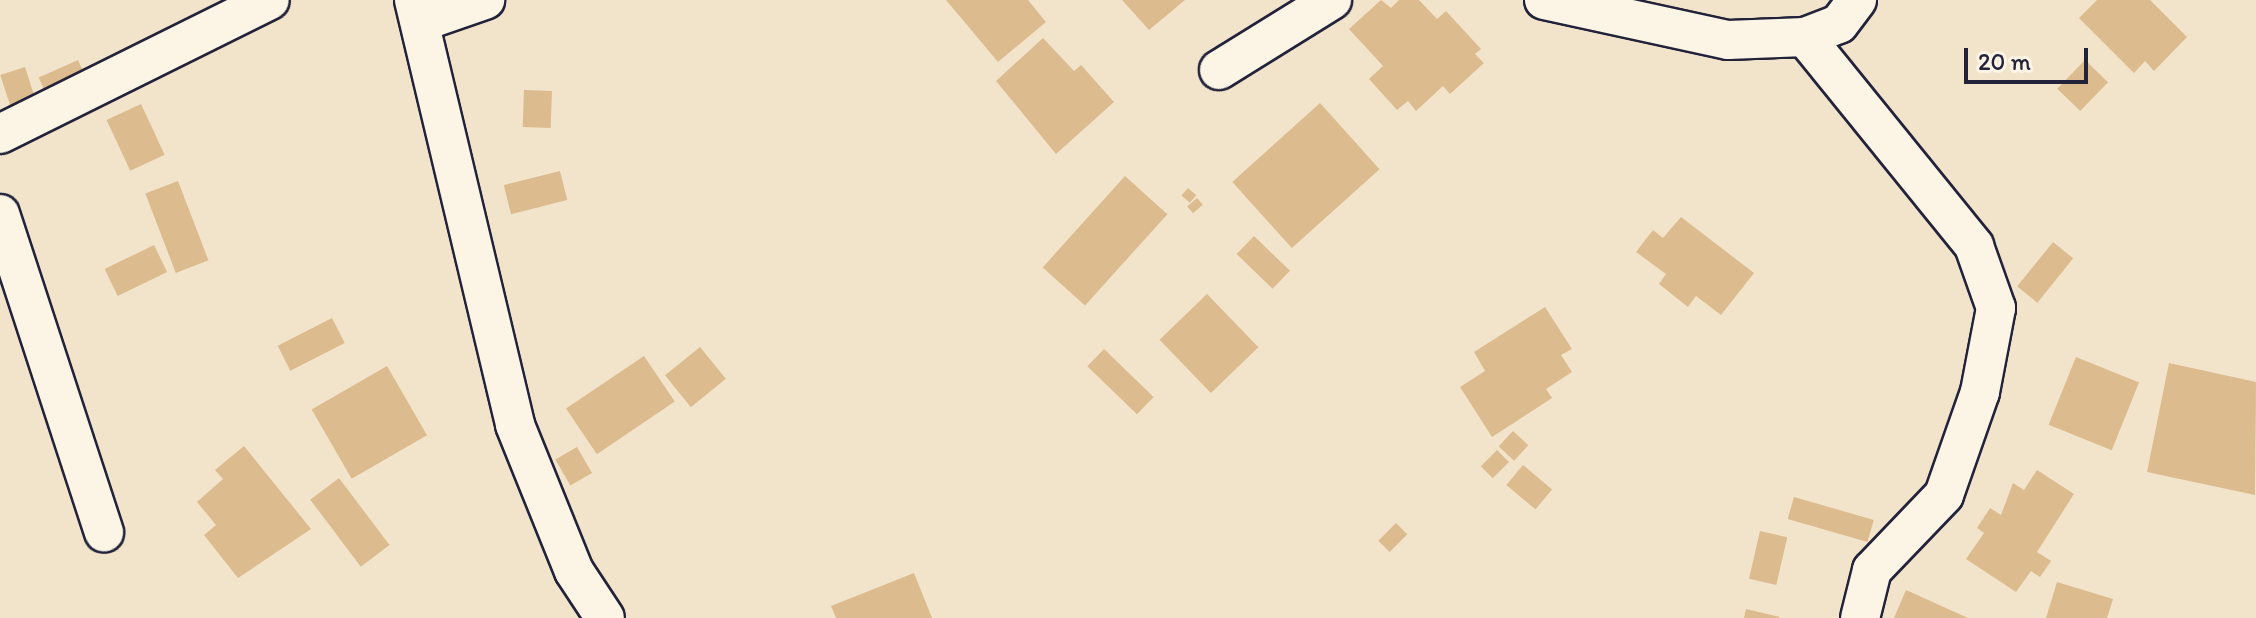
<!DOCTYPE html>
<html>
<head>
<meta charset="utf-8">
<style>
	body { margin:0 }
	#map { position:relative; width:2256px; height:618px; overflow:hidden; background:#f2e4cb; font-family:Itim,sans-serif }
	div>[style] { position:absolute }
	[style*='--x'] { left:calc(var(--x)*1px); top:calc(var(--y)*1px); width:calc(var(--w)*1px); rotate:calc(var(--a)*1deg) }
	.building>* { inset:0; background:#dcbb8e; transform-origin:0 0 }
	.roads { filter:drop-shadow(2px 0 #22223b) drop-shadow(-2px 0 #22223b) drop-shadow(0 2px #22223b) drop-shadow(0 -2px #22223b) }
	.street>* { height:38px; margin:-19px; padding:0 19px; transform-origin:19px; border-radius:19px; background:#fcf5e5 }
	span { translate:-50% -50%; white-space:nowrap; text-align:center; line-height:1.15; -webkit-text-stroke:6px #fcf5e5; paint-order:stroke }
	.scale { position:absolute; left:1964px; top:48px; width:124px; height:36px; box-sizing:border-box; border:4px solid #22223b; border-top:0; padding-left:10px; font-size:24px; line-height:28px; white-space:nowrap; color:#22223b; -webkit-text-stroke:6px #fcf5e5; paint-order:stroke }
</style>
</head>
<body>
<div id="map">
	<div class="building">
		<div style="clip-path:polygon(946px 0,1028px 0,1046px 22px,998px 62px)"></div>
		<div style="clip-path:polygon(1122px 0,1185px 0,1149px 30px)"></div>
		<div style="clip-path:polygon(1381px 0,1391px 8px,1399px 0,1419px 0,1437px 19px,1446px 11px,1481px 49px,1475px 54px,1484px 63px,1450px 94px,1443px 86px,1416px 111px,1408px 101px,1397px 110px,1369px 79px,1383px 66px,1349px 29px)"></div>
		<div style="clip-path:polygon(2097px 0,2150px 0,2187px 37px,2154px 71px,2145px 61px,2134px 73px,2079px 18px)"></div>
		<div style="clip-path:polygon(1043px 38px,1074px 71px,1081px 65px,1114px 102px,1056px 154px,996px 81px)"></div>
		<div style="left:78px;top:60px;width:24px;height:43px;rotate:66deg"></div>
		<div style="left:2085px;top:60px;width:32px;height:40px;rotate:44deg"></div>
		<div style="left:25px;top:67px;width:43px;height:26px;rotate:72deg"></div>
		<div style="left:524px;top:90px;width:28px;height:37px;rotate:2deg"></div>
		<div style="left:1320px;top:103px;width:89px;height:118px;rotate:48deg"></div>
		<div style="left:141px;top:104px;width:56px;height:38px;rotate:65deg"></div>
		<div style="left:560px;top:171px;width:30px;height:58px;rotate:76deg"></div>
		<div style="left:1125px;top:176px;width:57px;height:123px;rotate:42deg"></div>
		<div style="left:178px;top:181px;width:85px;height:35px;rotate:69deg"></div>
		<div style="left:1188px;top:188px;width:11px;height:10px;rotate:41deg"></div>
		<div style="left:1197px;top:198px;width:9px;height:13px;rotate:49deg"></div>
		<div style="clip-path:polygon(1681px 217px,1754px 273px,1721px 315px,1696px 296px,1688px 307px,1659px 284px,1666px 274px,1636px 252px,1653px 230px,1663px 238px)"></div>
		<div style="left:1254px;top:236px;width:50px;height:25px;rotate:44deg"></div>
		<div style="left:2053px;top:242px;width:26px;height:57px;rotate:39deg"></div>
		<div style="left:154px;top:245px;width:30px;height:55px;rotate:64deg"></div>
		<div style="left:1207px;top:294px;width:74px;height:66px;rotate:46deg"></div>
		<div style="clip-path:polygon(1545px 307px,1572px 349px,1561px 355px,1572px 372px,1546px 389px,1552px 398px,1492px 437px,1460px 387px,1485px 371px,1474px 352px)"></div>
		<div style="left:332px;top:318px;width:28px;height:61px;rotate:63deg"></div>
		<div style="left:700px;top:347px;width:41px;height:45px;rotate:51deg"></div>
		<div style="left:1104px;top:349px;width:69px;height:24px;rotate:44deg"></div>
		<div style="left:644px;top:356px;width:55px;height:94px;rotate:56deg"></div>
		<div style="left:2076px;top:357px;width:68px;height:73px;rotate:22deg"></div>
		<div style="clip-path:polygon(2169px 363px,2256px 382px,2255px 495px,2147px 472px)"></div>
		<div style="left:387px;top:366px;width:80px;height:87px;rotate:60deg"></div>
		<div style="left:1513px;top:431px;width:21px;height:21px;rotate:43deg"></div>
		<div style="clip-path:polygon(244px 446px,311px 529px,238px 578px,204px 535px,216px 525px,197px 502px,223px 479px,215px 470px)"></div>
		<div style="left:577px;top:447px;width:30px;height:25px;rotate:60deg"></div>
		<div style="left:1497px;top:450px;width:17px;height:23px;rotate:45deg"></div>
		<div style="left:1523px;top:465px;width:38px;height:26px;rotate:40deg"></div>
		<div style="clip-path:polygon(2037px 470px,2074px 494px,2037px 552px,2051px 561px,2040px 577px,2031px 571px,2016px 592px,1966px 559px,1984px 533px,1977px 528px,1990px 508px,2001px 515px,2013px 483px,2024px 490px)"></div>
		<div style="left:339px;top:478px;width:84px;height:36px;rotate:53deg"></div>
		<div style="left:1794px;top:497px;width:83px;height:23px;rotate:16deg"></div>
		<div style="left:1396px;top:523px;width:16px;height:25px;rotate:45deg"></div>
		<div style="left:1760px;top:531px;width:28px;height:49px;rotate:13deg"></div>
		<div style="clip-path:polygon(914px 573px,932px 618px,836px 618px,831px 606px)"></div>
		<div style="clip-path:polygon(2057px 582px,2113px 599px,2107px 618px,2046px 618px)"></div>
		<div style="clip-path:polygon(1906px 590px,1968px 618px,1894px 618px)"></div>
		<div style="clip-path:polygon(1746px 609px,1780px 617px,1779px 618px,1744px 618px)"></div>
	</div>
	<div class="roads">
		<div class="street">
			<div style="--x:414;--y:0;--w:437;--a:76.6"></div>
			<div style="--x:515;--y:425;--w:157;--a:68"></div>
			<div style="--x:574;--y:571;--w:56;--a:56.6"></div>
			<div style="--x:1544;--y:0;--w:188;--a:12.3"></div>
			<div style="--x:1728;--y:40;--w:77;--a:-2.2"></div>
			<div style="--x:1805;--y:37;--w:36;--a:-21"></div>
			<div style="--x:1839;--y:24;--w:30;--a:-53"></div>
			<div style="--x:421;--y:22;--w:68;--a:-19"></div>
			<div style="--x:1805;--y:37;--w:269;--a:51"></div>
			<div style="--x:1974;--y:246;--w:66;--a:70.5"></div>
			<div style="--x:1996;--y:308;--w:86;--a:100.8"></div>
			<div style="--x:1980;--y:392;--w:109;--a:109.3"></div>
			<div style="--x:1944;--y:495;--w:104;--a:133.8"></div>
			<div style="--x:1872;--y:570;--w:49;--a:104"></div>
			<div style="--x:1219;--y:70;--w:133;--a:-31.8"></div>
			<div style="--x:0;--y:134;--w:301;--a:-26.4"></div>
			<div style="--x:0;--y:214;--w:335;--a:71.9"></div>
		</div>
	</div>
	<div class="scale">20 m</div>
</div>
</body>
</html>
